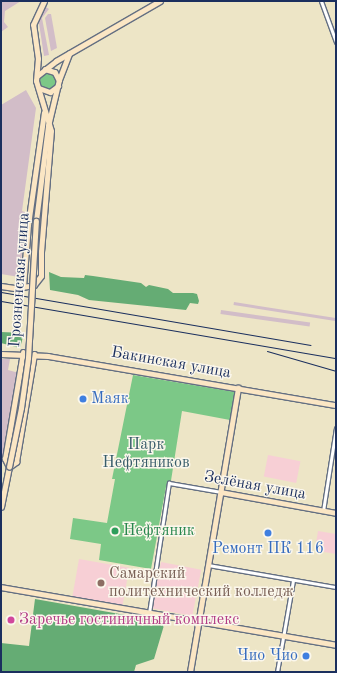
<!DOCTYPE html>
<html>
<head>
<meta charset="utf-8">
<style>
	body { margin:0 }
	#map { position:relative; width:337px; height:673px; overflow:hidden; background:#ede5c6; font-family:"Old Standard TT",serif }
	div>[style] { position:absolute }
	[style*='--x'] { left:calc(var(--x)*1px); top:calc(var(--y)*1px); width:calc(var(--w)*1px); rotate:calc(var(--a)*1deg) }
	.built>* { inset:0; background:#f7cfd5; transform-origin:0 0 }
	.industrial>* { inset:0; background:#d2bdc8; transform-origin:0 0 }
	.green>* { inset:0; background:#7cc887 }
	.round { border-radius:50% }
	.forest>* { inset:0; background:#65ac74 }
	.roads { filter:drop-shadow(1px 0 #646f82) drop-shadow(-1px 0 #646f82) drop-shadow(0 1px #646f82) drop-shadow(0 -1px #646f82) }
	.street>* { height:3px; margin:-1.5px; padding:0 1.5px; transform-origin:1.5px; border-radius:1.5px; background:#fff }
	.secondary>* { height:4.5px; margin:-2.25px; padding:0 2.25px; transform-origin:2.25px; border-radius:2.25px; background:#fbe6c4 }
	.rail>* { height:1px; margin:-0.5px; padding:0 0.5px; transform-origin:0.5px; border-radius:0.5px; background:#1b2f5e }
	.bridges { filter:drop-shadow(1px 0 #646f82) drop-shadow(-1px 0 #646f82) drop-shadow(0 1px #646f82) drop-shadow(0 -1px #646f82) }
	.secondary-bridge>* { height:4.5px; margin:-2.25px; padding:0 2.25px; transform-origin:2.25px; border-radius:2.25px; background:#fbe6c4 }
	.dots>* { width:11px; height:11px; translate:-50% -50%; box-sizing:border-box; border:2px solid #fbf7ec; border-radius:50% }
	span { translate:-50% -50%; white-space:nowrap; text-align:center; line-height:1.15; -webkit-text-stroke:3px #fbf7ec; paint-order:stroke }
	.street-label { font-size:16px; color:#1b2f5e }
	.shop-label { font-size:16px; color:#366cbe }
	.left { translate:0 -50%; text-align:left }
	.right { translate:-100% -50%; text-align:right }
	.park-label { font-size:16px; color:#385d6a }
	.leisure-label { font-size:16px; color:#27864d }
	.education-label { font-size:16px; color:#785e54 }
	.hotel-label { font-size:16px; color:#b23c85 }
	.frame { position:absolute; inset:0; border:2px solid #1b2f5e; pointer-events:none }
</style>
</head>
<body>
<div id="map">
	<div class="built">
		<div style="left:268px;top:455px;width:33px;height:22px;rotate:11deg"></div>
		<div style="clip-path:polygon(318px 531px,336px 534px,336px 554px,318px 551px,320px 543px,316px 543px)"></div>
		<div style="left:79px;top:559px;width:51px;height:39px;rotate:10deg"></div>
		<div style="left:161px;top:562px;width:41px;height:47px;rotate:11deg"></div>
	</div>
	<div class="industrial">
		<div style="clip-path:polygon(1px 1px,21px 1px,5px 11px,4px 22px,8px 27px,1px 32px)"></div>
		<div style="clip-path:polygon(46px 7px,49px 9px,42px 18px,49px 55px,44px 56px,38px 17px)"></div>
		<div style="clip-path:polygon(48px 14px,51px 14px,57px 48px,51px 51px,45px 18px)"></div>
		<div style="clip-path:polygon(26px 90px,36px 108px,22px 211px,27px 213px,19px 277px,1px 274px,1px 105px)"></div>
		<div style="left:234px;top:302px;width:103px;height:3px;rotate:9deg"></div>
		<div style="left:221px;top:310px;width:90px;height:4px;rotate:8deg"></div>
		<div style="clip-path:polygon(1px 359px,10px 359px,8px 370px,19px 373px,1px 470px)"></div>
	</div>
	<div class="green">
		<div class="round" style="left:40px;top:73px;width:16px;height:16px"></div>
		<div style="clip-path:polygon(133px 375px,235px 392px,230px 420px,182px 411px,170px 487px,166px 487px,151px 569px,99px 560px,101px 544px,70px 539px,73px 518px,107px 523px,115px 479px,112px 479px)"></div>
	</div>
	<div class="forest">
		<div style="clip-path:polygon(49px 272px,61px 277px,84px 278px,85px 275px,93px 276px,141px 283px,146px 287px,149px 285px,168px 289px,173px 293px,193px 293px,197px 294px,199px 301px,198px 304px,190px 303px,186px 310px,89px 300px,78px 295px,50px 290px)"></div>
		<div style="clip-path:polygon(1px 332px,24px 333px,20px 348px,1px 343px)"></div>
		<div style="clip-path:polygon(35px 599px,165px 622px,154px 659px,136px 665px,134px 672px,1px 672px,1px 643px,29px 646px)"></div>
	</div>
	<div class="roads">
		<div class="street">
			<div style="--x:321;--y:1;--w:44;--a:69.9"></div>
			<div style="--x:323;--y:511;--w:84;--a:-81.1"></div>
			<div style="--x:208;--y:565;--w:130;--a:9.8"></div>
			<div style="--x:149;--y:613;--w:132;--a:-81.3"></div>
			<div style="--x:169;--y:483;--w:53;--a:9.8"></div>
			<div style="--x:277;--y:672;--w:93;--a:-80.1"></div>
		</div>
		<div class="secondary">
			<div style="--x:45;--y:69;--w:10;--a:17"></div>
			<div style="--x:55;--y:72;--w:9;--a:63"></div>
			<div style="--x:37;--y:76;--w:24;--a:-38"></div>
			<div style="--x:56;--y:61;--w:120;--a:-30"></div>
			<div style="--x:39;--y:88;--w:12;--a:20"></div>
			<div style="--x:50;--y:92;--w:10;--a:-37"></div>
			<div style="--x:36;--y:221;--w:96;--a:-82.8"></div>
			<div style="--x:48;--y:126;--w:47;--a:-76.6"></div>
			<div style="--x:59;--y:80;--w:28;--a:-69"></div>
			<div style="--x:1;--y:286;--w:15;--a:8"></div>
			<div style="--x:16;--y:288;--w:18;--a:-9"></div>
			<div style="--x:34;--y:285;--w:11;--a:-52"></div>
			<div style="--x:41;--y:276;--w:24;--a:-90"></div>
			<div style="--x:41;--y:252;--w:121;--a:-85.3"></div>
			<div style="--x:51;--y:131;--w:52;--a:-106.7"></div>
			<div style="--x:36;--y:81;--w:22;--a:-85"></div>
			<div style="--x:38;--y:59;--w:34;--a:-98"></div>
			<div style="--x:33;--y:25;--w:26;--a:-65"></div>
			<div style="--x:23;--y:287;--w:62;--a:-85.4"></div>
			<div style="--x:28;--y:225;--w:113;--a:-81.9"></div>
			<div style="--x:1;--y:354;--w:47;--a:2.4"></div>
			<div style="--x:48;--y:356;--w:292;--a:9.7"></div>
			<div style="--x:9;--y:467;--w:9;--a:-36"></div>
			<div style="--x:16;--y:462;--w:109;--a:-80.5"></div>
			<div style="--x:9;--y:467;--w:9;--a:-117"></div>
			<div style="--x:5;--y:459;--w:108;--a:-80.4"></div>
			<div style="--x:221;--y:492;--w:117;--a:10.3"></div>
			<div style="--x:1;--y:507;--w:41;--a:-78.7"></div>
			<div style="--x:1;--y:587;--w:340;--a:9.8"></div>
			<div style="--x:190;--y:672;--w:288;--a:-80.4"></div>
		</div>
	</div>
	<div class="rail">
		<div style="--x:1;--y:292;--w:314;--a:9.7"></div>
		<div style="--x:1;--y:301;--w:340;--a:9.7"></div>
		<div style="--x:267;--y:351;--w:72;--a:16.2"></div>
	</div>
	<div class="bridges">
		<div class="secondary-bridge">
			<div style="--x:9;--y:467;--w:60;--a:-78.5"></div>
			<div style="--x:21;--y:408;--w:50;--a:-82"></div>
			<div style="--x:28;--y:358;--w:137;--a:-86.7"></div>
		</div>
	</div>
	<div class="dots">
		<div style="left:83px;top:399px;background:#3f7fe0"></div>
		<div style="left:115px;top:531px;background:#2e9e5b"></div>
		<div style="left:268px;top:533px;background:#3f7fe0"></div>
		<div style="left:101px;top:583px;background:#8d6e63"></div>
		<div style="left:11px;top:620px;background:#d1479c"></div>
		<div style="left:306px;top:656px;background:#3f7fe0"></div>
	</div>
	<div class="street-label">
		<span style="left:20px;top:280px;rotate:-86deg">Грозненская улица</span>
		<span style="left:171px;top:363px;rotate:10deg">Бакинская улица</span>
		<span style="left:255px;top:486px;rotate:10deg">Зелёная улица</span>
	</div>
	<div class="shop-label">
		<span class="left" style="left:91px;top:399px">Маяк</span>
		<span style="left:268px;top:549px">Ремонт ПК 116</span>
		<span class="right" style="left:298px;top:656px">Чио Чио</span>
	</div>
	<div class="park-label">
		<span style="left:146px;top:454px">Парк<br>Нефтяников</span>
	</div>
	<div class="leisure-label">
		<span class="left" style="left:123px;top:531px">Нефтяник</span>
	</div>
	<div class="education-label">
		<span class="left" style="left:109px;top:583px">Самарский<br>политехнический колледж</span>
	</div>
	<div class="hotel-label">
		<span class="left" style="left:19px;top:620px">Заречье гостиничный комплекс</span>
	</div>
	<div class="frame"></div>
</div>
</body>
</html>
